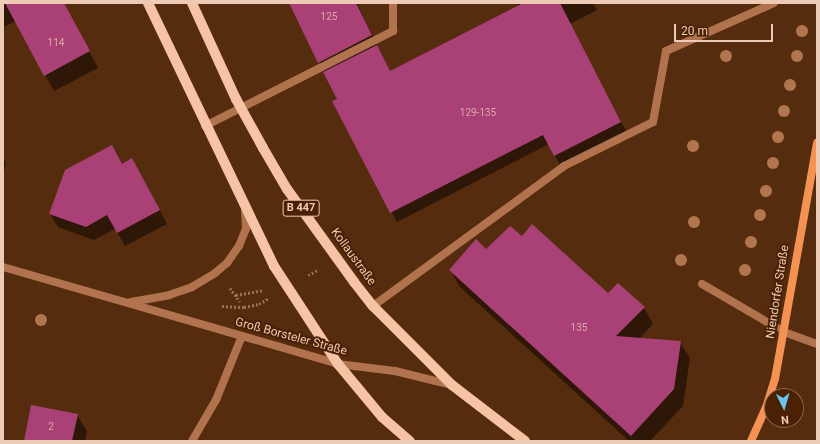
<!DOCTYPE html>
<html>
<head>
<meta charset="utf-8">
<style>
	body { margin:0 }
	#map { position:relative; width:820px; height:444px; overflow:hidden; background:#562c0e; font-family:Roboto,sans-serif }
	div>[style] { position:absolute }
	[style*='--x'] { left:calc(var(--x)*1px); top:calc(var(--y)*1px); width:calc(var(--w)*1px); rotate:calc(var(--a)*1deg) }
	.shadow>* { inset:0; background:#0007 }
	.building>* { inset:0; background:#aa4176 }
	.path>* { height:2.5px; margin-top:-1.25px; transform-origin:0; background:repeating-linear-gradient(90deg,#977157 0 2px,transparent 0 4px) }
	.service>* { height:8px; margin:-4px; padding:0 4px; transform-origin:4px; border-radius:4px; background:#b1734e }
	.minor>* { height:8px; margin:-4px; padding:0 4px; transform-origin:4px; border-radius:4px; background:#b1734e }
	.secondary>* { height:8px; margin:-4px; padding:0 4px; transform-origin:4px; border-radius:4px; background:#f49253 }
	.primary>* { height:10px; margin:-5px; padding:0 5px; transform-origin:5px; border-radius:5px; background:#f6c3a5 }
	.trees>* { width:12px; height:12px; margin:-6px; border-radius:50%; background:#b2764f }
	span { translate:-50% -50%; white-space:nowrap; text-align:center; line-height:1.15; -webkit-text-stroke:4px #4b2103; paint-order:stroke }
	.number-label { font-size:10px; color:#dca8a7 }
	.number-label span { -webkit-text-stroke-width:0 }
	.shield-label span { padding:1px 3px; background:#4b2103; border:1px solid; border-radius:3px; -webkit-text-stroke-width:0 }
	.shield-label { font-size:11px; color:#edcbb7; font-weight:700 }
	.street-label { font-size:12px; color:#edcbb7 }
	.frame { position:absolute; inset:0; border:4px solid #edcbb7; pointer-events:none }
	.north { position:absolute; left:764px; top:388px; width:40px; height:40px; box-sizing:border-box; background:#4b2103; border:1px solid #8c654b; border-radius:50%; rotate:175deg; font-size:11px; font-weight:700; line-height:16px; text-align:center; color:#edcbb7 }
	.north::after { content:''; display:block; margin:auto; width:14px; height:18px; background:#69c4f0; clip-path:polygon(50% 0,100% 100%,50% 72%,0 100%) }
	.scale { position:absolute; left:674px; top:24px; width:99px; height:18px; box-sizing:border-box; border:2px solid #edcbb7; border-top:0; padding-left:5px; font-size:12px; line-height:14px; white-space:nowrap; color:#edcbb7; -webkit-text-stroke:3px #4b2103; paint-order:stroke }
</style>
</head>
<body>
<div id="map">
	<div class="shadow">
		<div style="clip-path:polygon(3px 3px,52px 3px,77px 28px,98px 68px,54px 91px,16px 21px,4px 27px)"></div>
		<div style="clip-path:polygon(290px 3px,357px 3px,390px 72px,518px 7px,517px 3px,593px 3px,597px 10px,570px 24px,626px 131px,560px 165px,549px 144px,397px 222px,334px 102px,338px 100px)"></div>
		<div style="clip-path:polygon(3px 157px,6px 163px,3px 176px)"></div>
		<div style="clip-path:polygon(122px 165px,140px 173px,167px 224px,125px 246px,115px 229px,94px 240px,58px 227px,50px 214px)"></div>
		<div style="clip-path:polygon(522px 238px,608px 294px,644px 308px,653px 324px,639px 339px,680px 342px,690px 358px,683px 406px,650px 441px,629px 441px,460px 287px,450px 270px,486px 251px)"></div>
		<div style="clip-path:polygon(77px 415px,87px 431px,85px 441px,25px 441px)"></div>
	</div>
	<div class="building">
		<div style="clip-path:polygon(5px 3px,64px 3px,90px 51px,44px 76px)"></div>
		<div style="clip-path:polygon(289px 3px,356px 3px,372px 35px,318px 63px)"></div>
		<div style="clip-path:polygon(523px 3px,560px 3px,621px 122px,554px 156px,543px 135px,390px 213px,332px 101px,337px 99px,323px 72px,377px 45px,390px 71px)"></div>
		<div style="clip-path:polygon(112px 145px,122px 164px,132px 158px,160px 210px,117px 233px,107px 215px,86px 227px,49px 214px,65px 170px)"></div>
		<div style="clip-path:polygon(532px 224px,608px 293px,618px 283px,645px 307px,616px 336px,681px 341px,674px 389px,631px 436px,449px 270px,476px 239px,486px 249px,510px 226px,522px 236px)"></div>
		<div style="clip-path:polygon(31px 405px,78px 414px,72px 441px,24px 441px)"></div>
	</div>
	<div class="path">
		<div style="--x:308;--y:275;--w:11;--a:-27"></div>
		<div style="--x:230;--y:288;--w:17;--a:54"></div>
		<div style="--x:236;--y:295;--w:28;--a:-10"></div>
		<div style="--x:222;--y:306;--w:22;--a:3"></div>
		<div style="--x:244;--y:307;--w:15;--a:-11"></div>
		<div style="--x:259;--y:304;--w:12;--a:-31"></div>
	</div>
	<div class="service">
		<div style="--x:205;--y:126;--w:211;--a:-26.8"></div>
		<div style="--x:393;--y:31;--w:28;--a:-90"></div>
		<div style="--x:702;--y:284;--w:95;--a:30.3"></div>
		<div style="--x:373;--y:306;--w:237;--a:-36.2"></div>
		<div style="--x:564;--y:166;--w:99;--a:-26.3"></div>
		<div style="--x:653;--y:122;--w:72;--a:-79.6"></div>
		<div style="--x:666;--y:51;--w:118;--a:-24"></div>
	</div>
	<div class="minor">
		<div style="--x:3;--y:267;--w:349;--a:16.1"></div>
		<div style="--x:338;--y:364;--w:57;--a:7"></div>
		<div style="--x:395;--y:371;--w:59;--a:13.8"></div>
		<div style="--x:131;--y:302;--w:39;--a:-10"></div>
		<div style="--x:169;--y:295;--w:24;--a:-19"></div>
		<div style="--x:192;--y:287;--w:27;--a:-31"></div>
		<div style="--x:215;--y:273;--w:16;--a:-40"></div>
		<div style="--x:227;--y:263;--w:21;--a:-55"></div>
		<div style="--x:239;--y:246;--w:18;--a:-68"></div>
		<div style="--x:246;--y:229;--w:19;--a:-93"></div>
		<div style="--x:784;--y:332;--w:35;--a:20"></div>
		<div style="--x:192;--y:441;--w:48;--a:-59.7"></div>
		<div style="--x:216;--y:400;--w:69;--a:-67.9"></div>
	</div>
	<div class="secondary">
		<div style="--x:751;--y:441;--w:36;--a:-66"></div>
		<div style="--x:766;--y:408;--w:30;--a:-73"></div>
		<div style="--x:775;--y:379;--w:240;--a:-79.9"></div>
	</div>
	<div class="primary">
		<div style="--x:148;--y:3;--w:292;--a:64.4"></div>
		<div style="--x:274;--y:266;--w:117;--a:56.9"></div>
		<div style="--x:338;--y:364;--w:69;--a:50.3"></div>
		<div style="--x:382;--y:417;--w:37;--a:41"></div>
		<div style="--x:192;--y:3;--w:106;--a:65.4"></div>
		<div style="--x:236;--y:99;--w:56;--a:61.1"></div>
		<div style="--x:263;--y:148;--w:48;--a:59.7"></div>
		<div style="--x:287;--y:189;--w:115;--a:54.2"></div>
		<div style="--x:354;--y:282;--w:31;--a:52"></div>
		<div style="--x:373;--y:306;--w:112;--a:45"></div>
		<div style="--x:452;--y:385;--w:92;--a:37.5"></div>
	</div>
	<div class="trees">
		<div style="left:802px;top:31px"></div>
		<div style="left:726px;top:56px"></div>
		<div style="left:797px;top:56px"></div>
		<div style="left:790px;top:85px"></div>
		<div style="left:784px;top:111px"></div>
		<div style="left:778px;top:137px"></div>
		<div style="left:693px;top:146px"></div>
		<div style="left:773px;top:163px"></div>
		<div style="left:766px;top:191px"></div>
		<div style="left:760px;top:215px"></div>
		<div style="left:694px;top:222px"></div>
		<div style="left:751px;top:242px"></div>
		<div style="left:681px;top:260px"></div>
		<div style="left:745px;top:270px"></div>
		<div style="left:41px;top:320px"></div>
	</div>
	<div class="number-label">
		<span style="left:329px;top:17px">125</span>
		<span style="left:56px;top:43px">114</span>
		<span style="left:478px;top:113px">129-135</span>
		<span style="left:579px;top:328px">135</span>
		<span style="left:51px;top:427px">2</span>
	</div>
	<div class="shield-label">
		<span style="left:301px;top:208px">B 447</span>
	</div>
	<div class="street-label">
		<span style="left:353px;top:257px;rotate:54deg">Kollaustraße</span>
		<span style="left:778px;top:292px;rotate:-81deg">Niendorfer Straße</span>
		<span style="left:291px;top:337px;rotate:15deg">Groß Borsteler Straße</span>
	</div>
	<div class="frame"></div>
	<div class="north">N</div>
	<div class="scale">20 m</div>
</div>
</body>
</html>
